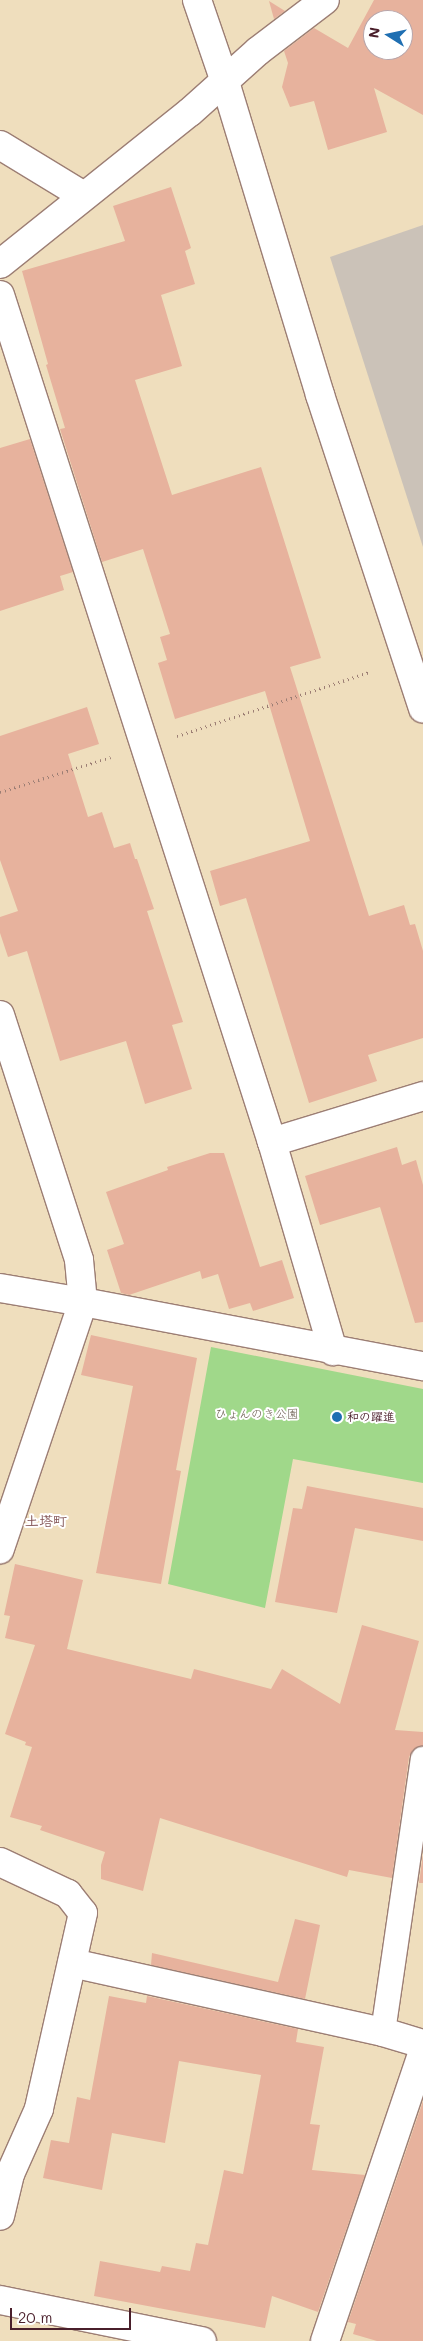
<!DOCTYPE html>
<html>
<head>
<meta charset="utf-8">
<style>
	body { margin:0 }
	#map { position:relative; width:423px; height:2341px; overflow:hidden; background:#efdebd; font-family:Mali,"Klee One",sans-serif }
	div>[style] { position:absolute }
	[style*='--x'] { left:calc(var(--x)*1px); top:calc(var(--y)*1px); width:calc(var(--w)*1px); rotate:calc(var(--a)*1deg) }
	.industrial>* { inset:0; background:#cbc2b8 }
	.green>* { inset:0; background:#a0d88a }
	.building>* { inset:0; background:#e7b29d }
	.path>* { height:3px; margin-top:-1.5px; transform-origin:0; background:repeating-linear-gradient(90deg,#9c7e74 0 1px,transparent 0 5px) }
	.roads { filter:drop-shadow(1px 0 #9c7e74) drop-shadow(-1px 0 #9c7e74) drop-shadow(0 1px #9c7e74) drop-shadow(0 -1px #9c7e74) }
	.service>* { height:24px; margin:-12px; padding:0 12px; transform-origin:12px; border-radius:12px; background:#fff }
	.minor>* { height:28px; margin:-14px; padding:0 14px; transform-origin:14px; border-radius:14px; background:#fff }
	.tertiary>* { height:28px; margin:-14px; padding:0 14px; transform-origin:14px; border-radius:14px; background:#fff }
	.secondary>* { height:28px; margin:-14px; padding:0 14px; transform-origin:14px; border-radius:14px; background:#fff }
	.dots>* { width:14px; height:14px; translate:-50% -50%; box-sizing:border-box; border:2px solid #fff; border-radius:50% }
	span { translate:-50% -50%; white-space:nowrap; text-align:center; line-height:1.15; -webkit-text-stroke:4px #fff; paint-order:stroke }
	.park-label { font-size:12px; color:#645648 }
	.poi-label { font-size:12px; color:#4a1f2b; font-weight:700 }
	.left { translate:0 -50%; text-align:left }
	.neighbourhood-label { font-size:14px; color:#815253; font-weight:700 }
	.north { position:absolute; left:363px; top:10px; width:50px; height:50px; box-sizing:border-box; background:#fff; border:1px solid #b7a5aa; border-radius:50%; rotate:280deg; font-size:14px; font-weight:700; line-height:20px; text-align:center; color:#4a1f2b }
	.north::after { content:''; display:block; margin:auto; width:18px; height:22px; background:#1f6fb2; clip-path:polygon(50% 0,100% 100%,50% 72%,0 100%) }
	.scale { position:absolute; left:10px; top:2308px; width:121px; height:22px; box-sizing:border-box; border:2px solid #4a1f2b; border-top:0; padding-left:6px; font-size:15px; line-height:18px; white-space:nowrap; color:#4a1f2b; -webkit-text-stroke:4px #fff; paint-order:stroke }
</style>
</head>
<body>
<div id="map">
	<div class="industrial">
		<div style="clip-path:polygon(423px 225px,423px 547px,330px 257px)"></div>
	</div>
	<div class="green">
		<div style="clip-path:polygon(211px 1347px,423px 1389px,423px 1483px,293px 1459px,265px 1608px,168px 1584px)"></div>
	</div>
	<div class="building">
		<div style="clip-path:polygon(evenodd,374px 0,423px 0,423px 115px,374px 88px,387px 132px,328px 150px,314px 101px,290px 107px,282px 87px,288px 63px,284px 51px,314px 28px,348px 48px,374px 0,373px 20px,403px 20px,403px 50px,373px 50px,373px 20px)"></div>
		<div style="clip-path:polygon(269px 1px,285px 11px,274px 19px)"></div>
		<div style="clip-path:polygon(171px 187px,191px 248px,185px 251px,195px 284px,161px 295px,182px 366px,135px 380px,172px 495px,261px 467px,321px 658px,290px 667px,369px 916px,404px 905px,410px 925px,415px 924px,423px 951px,423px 1038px,368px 1055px,377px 1081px,309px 1103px,246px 898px,220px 906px,210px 871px,310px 841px,265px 691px,175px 719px,158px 663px,167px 660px,160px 637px,170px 634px,143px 549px,102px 562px,60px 429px,65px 428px,46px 365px,48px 364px,22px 271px,125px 241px,113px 206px)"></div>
		<div style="clip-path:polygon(30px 439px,73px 572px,60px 576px,64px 590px,0 611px,0 448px)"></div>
		<div style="clip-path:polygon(87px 707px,99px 744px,68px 754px,88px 817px,102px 812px,114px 848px,130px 843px,135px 859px,137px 859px,154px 909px,147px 911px,183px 1022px,172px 1025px,192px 1089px,145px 1104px,126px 1041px,60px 1061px,27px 951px,8px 957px,0 933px,0 917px,18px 911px,0 860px,0 736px)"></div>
		<div style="clip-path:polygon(397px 1147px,402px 1165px,416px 1160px,423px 1185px,423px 1322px,415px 1323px,380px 1207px,320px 1225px,305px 1176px)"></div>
		<div style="clip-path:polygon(210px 1153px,224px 1153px,260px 1267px,282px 1260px,294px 1298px,253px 1311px,250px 1303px,229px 1309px,218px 1274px,202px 1279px,200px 1271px,129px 1295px,121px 1293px,107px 1250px,124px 1244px,106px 1192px,168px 1170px,167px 1167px)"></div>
		<div style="clip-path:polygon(91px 1335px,197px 1358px,176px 1470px,181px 1471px,161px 1584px,96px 1573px,133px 1386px,81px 1375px)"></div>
		<div style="clip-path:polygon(307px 1486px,423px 1508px,423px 1541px,355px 1528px,337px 1613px,275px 1602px,293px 1508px,302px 1509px)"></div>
		<div style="clip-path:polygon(15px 1564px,83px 1580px,67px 1649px,191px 1679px,194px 1669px,271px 1689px,282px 1669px,340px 1704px,362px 1625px,419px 1641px,395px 1730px,423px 1732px,423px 1746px,413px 1750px,409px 1757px,392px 1878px,349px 1870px,347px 1877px,160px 1818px,143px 1891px,101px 1879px,101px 1865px,105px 1852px,40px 1830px,42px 1826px,10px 1817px,32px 1747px,25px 1745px,26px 1742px,5px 1734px,35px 1645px,5px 1638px,10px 1616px,4px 1615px)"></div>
		<div style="clip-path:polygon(423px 1854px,423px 1883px,419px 1883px)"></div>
		<div style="clip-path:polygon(295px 1919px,320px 1925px,305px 1999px,151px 1965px,152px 1953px,278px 1982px)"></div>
		<div style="clip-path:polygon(109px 1996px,146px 2003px,147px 1996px,298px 2029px,296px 2042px,324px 2047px,310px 2124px,320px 2125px,312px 2170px,365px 2175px,318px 2312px,272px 2296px,265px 2328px,94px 2296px,100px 2261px,160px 2272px,162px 2266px,190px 2271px,196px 2243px,208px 2245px,224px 2170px,243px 2174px,261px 2075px,179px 2061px,165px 2143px,112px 2133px,102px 2190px,43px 2178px,51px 2140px,69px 2143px,77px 2097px,90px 2100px)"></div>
		<div style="clip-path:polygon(423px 2101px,423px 2341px,377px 2341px,353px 2334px,356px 2324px,348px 2322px)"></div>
	</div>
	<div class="path">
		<div style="--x:177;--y:736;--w:202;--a:-18.4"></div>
		<div style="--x:0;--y:792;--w:116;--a:-17.5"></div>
	</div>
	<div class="roads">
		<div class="service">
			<div style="--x:383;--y:2032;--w:276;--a:-81.7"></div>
		</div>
		<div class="minor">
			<div style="--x:0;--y:145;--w:98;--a:31.3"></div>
			<div style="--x:0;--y:264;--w:243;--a:-38.7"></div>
			<div style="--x:190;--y:112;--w:91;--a:-41.9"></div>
			<div style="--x:258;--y:51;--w:84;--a:-37.3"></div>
			<div style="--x:0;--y:295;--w:890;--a:72.2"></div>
			<div style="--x:272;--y:1142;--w:218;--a:73.7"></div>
			<div style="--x:0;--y:1015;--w:257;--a:72.1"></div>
			<div style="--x:79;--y:1260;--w:42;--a:84.6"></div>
			<div style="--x:83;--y:1302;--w:346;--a:10.7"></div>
			<div style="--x:0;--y:1288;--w:84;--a:9.6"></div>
			<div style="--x:83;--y:1302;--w:261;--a:108.6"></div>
			<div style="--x:0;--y:1862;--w:75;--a:25.2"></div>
			<div style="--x:68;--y:1894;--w:24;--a:52"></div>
			<div style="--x:83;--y:1913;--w:201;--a:102.7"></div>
			<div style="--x:39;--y:2109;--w:71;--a:114"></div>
			<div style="--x:10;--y:2174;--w:43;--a:103.4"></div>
			<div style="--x:72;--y:1963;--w:319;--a:12.5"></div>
			<div style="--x:383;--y:2032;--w:42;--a:16.7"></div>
			<div style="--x:325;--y:2341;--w:305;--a:-71.3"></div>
		</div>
		<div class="tertiary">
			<div style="--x:197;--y:0;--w:87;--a:71.1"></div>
			<div style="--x:225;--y:82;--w:327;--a:73.1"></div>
			<div style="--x:320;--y:395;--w:330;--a:71.8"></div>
			<div style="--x:272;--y:1142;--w:158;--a:-16.9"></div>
		</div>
		<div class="secondary">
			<div style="--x:0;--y:2300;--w:206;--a:11.5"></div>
		</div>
	</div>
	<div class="dots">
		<div style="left:337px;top:1417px;background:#1f6fb2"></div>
	</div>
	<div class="park-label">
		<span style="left:257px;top:1414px">ひょんのき公園</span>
	</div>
	<div class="poi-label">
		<span class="left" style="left:347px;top:1417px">和の躍進</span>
	</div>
	<div class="neighbourhood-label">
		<span style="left:46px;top:1521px">土塔町</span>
	</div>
	<div class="north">N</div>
	<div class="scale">20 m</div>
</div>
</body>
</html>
